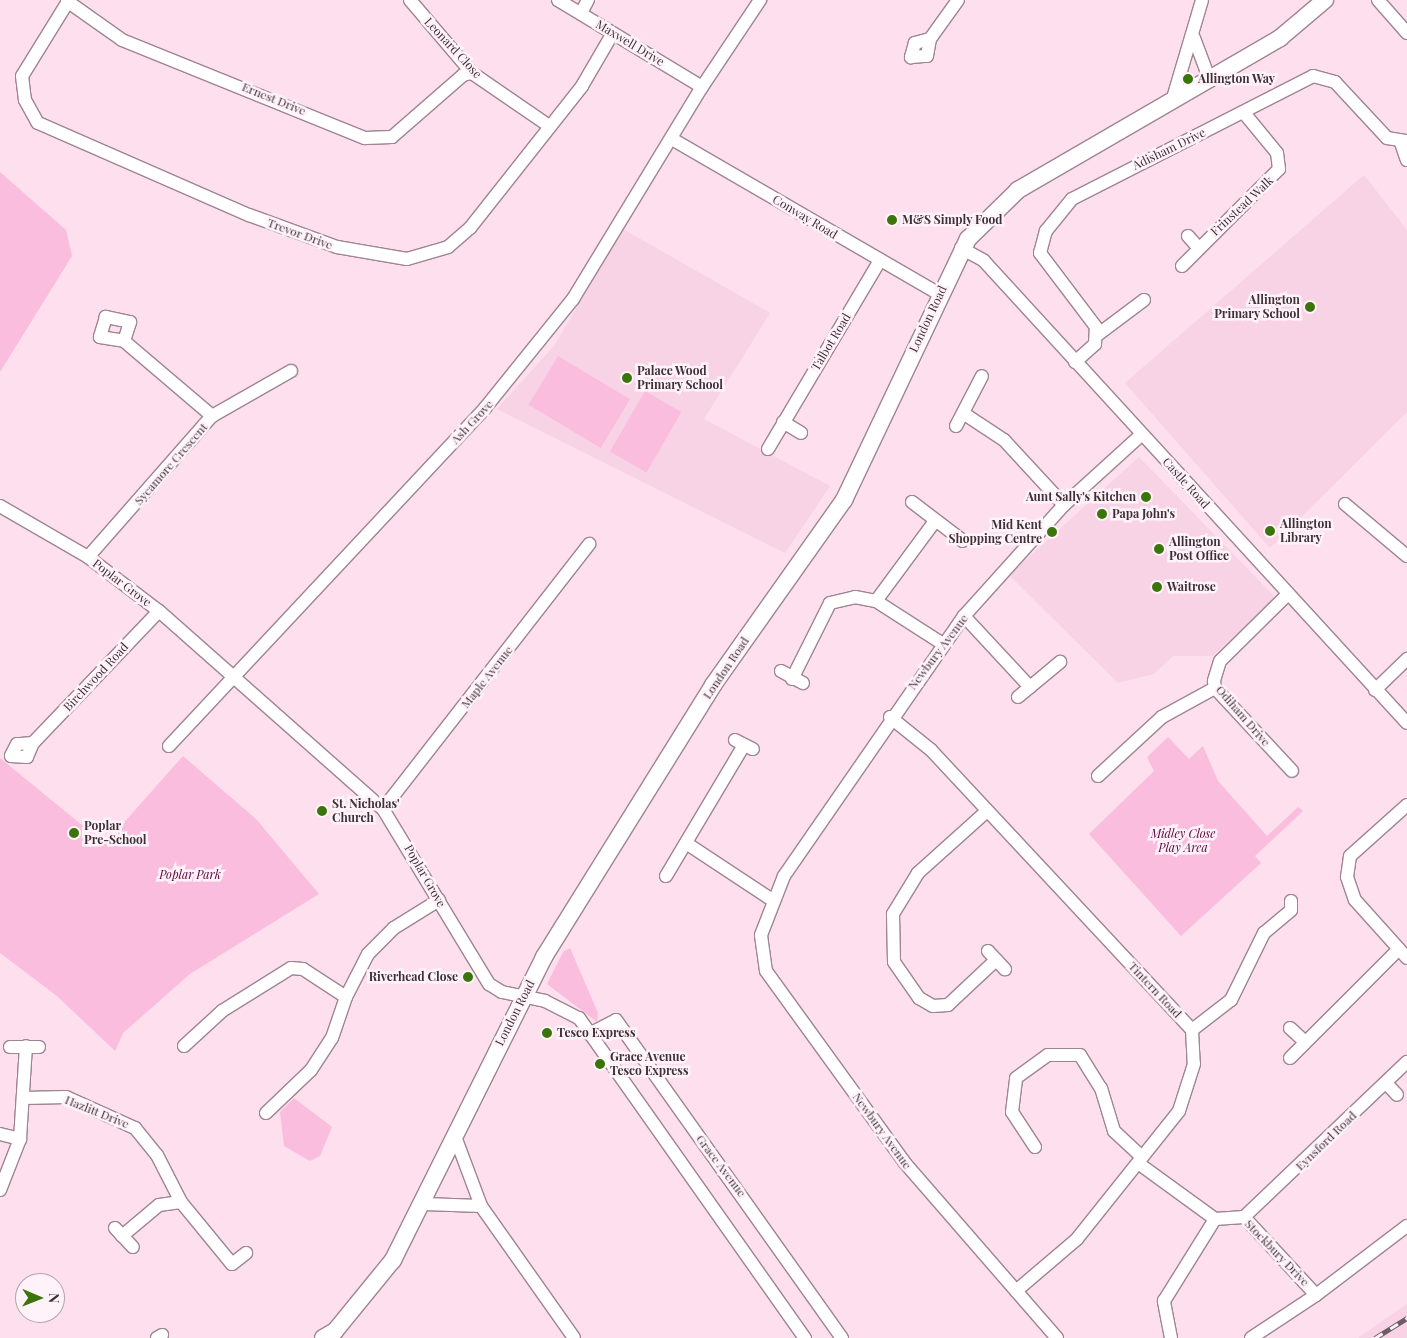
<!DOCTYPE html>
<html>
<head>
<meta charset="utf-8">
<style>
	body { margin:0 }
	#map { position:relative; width:1407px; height:1338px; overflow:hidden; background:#fddfee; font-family:"Playfair Display",serif }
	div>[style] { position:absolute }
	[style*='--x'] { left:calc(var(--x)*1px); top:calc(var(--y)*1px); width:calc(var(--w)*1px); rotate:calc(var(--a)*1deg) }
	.built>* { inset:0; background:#f8d2e5 }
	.green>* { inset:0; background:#fbbddd; transform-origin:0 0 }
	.roads { filter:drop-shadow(1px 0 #9f8492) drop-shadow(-1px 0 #9f8492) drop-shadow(0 1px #9f8492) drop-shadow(0 -1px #9f8492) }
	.minor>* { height:12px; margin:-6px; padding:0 6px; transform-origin:6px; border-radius:6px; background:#fff }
	.major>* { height:16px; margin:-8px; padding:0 8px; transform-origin:8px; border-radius:8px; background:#fff }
	.rail>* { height:5px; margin-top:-2.5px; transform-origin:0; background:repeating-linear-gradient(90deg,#fff2f8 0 9px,#6d5d65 0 18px); box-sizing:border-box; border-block:1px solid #6d5d65 }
	.dots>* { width:14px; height:14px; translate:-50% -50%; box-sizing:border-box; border:2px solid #fff2f8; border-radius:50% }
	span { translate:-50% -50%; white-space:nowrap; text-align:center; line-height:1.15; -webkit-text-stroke:5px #fff2f8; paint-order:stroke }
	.street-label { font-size:12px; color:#3d3137 }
	.poi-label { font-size:12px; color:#3d3137; font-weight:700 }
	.left { translate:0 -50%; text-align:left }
	.right { translate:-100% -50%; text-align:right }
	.park-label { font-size:12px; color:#5a043e; font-style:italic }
	.north { position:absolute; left:15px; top:1273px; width:50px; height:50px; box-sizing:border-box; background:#fff2f8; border:1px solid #b1a5ab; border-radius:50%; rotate:91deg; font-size:14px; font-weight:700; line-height:20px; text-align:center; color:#3d3137 }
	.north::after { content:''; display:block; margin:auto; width:18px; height:22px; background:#39750b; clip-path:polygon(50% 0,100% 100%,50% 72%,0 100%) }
</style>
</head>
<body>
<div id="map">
	<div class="built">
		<div style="clip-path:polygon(1364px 175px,1407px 230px,1407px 412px,1270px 548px,1125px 383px)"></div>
		<div style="clip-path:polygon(623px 229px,770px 313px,704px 419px,830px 486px,785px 553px,497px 409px,554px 346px)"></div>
		<div style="clip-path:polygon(1139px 457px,1273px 595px,1272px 602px,1213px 656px,1173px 656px,1154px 674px,1118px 683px,1009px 575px)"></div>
		<div style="clip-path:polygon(1407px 1304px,1407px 1338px,1358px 1338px)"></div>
	</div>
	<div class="green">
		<div style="clip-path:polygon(0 172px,66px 230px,72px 256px,0 372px)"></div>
		<div style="left:558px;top:356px;width:84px;height:57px;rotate:31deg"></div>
		<div style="left:645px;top:391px;width:42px;height:70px;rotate:30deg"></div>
		<div style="clip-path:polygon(1168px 737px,1189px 759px,1203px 746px,1218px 781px,1267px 836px,1298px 807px,1303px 811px,1255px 856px,1261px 863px,1181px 936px,1089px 834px,1154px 771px,1147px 757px)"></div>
		<div style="clip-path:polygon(183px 756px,256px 819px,319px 894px,190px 974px,123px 1033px,115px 1051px,57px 996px,0 953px,0 758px,105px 844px)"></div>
		<div style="clip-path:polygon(570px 948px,598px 1013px,597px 1022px,547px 984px,563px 952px)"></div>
		<div style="clip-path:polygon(294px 1098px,332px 1127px,320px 1156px,310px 1161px,284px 1146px,280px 1112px)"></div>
	</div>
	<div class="roads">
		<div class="minor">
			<div style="--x:69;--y:0;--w:89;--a:121.7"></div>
			<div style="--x:22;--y:76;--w:24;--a:83"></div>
			<div style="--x:25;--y:100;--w:26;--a:61"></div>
			<div style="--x:38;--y:123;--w:230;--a:23.6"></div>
			<div style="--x:249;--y:215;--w:94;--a:20"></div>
			<div style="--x:337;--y:247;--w:71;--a:9.7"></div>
			<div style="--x:407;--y:259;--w:43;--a:-16.3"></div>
			<div style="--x:448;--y:247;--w:29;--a:-41"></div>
			<div style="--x:470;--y:228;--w:181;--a:-51.7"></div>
			<div style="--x:582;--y:86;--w:61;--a:-59.7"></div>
			<div style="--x:410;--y:0;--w:96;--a:49.7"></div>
			<div style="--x:472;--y:73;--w:93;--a:34.5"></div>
			<div style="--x:558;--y:0;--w:168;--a:31.1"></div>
			<div style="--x:1378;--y:0;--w:44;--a:48.7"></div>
			<div style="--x:67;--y:1;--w:67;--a:35.3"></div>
			<div style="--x:122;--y:40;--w:262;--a:22"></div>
			<div style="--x:365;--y:138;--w:27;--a:-2"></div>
			<div style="--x:392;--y:137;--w:94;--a:-41.1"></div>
			<div style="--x:463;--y:75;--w:9;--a:-13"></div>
			<div style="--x:581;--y:13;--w:15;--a:-62"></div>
			<div style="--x:1194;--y:38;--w:43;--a:69.4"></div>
			<div style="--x:930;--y:39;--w:16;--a:165"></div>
			<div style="--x:915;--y:43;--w:15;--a:106"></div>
			<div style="--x:911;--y:57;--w:16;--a:-4"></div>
			<div style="--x:927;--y:56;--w:17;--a:-80"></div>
			<div style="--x:930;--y:39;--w:48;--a:-54.3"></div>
			<div style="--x:1173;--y:98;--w:102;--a:-73.5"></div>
			<div style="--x:672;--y:139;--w:309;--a:30.1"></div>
			<div style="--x:1401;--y:143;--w:18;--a:71"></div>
			<div style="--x:1188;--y:236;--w:15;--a:48"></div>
			<div style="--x:961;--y:248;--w:26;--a:29"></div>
			<div style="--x:984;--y:261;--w:626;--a:47.52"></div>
			<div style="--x:1182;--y:266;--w:137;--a:-45"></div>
			<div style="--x:1279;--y:169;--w:16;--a:-97"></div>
			<div style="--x:1277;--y:153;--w:50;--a:-129.4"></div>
			<div style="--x:1096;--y:336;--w:60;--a:-36.9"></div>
			<div style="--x:124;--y:341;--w:20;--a:-72"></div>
			<div style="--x:130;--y:322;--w:25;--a:-168"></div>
			<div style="--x:106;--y:317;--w:21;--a:107"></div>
			<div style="--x:100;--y:337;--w:24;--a:9"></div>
			<div style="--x:124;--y:341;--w:116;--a:40.4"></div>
			<div style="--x:1075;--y:362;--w:27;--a:-42"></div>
			<div style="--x:1095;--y:344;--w:17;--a:-87"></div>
			<div style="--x:1096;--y:327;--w:93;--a:-127.1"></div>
			<div style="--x:1040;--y:253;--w:23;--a:-75"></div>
			<div style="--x:1046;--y:231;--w:41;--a:-50.9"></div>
			<div style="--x:1072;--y:199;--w:271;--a:-27"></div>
			<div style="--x:1313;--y:76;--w:23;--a:15"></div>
			<div style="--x:1335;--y:82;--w:76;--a:47.1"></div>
			<div style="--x:1387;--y:138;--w:20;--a:9"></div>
			<div style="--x:963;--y:413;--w:49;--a:33.4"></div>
			<div style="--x:1004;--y:440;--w:88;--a:47.3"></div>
			<div style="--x:783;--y:422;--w:21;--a:31"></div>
			<div style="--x:956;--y:426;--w:56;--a:-62.5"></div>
			<div style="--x:768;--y:449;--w:217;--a:-59.3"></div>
			<div style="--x:912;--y:502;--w:64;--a:37.4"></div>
			<div style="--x:1345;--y:504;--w:81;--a:40"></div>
			<div style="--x:0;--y:506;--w:102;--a:30.1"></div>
			<div style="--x:88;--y:557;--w:89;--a:37.3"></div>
			<div style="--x:159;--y:611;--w:299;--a:41.5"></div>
			<div style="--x:383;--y:809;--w:205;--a:58.8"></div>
			<div style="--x:489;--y:984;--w:15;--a:32"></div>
			<div style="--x:502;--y:992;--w:44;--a:11.8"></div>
			<div style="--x:545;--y:1001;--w:38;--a:27"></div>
			<div style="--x:579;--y:1018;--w:392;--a:54.8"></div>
			<div style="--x:88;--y:557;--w:188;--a:-48.7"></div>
			<div style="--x:212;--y:416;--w:91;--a:-29.7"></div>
			<div style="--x:1288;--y:594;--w:95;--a:135.4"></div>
			<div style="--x:1220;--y:661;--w:21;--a:107"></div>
			<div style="--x:1214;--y:681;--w:7;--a:82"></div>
			<div style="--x:1215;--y:688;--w:113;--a:47.1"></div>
			<div style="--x:876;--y:601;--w:99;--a:-53.6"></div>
			<div style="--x:964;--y:616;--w:97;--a:47.1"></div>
			<div style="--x:781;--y:671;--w:25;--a:29"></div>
			<div style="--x:792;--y:679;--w:85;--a:-63.4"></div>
			<div style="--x:830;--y:603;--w:26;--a:-13"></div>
			<div style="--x:855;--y:597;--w:21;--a:11"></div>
			<div style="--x:876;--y:601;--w:80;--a:32.7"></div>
			<div style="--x:1375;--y:690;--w:45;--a:-44.1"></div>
			<div style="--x:1018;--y:697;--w:55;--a:-39.8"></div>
			<div style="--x:890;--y:717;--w:53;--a:38.8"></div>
			<div style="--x:931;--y:750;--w:383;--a:47"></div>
			<div style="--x:1192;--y:1030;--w:34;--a:87"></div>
			<div style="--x:1194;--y:1064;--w:49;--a:107.7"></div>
			<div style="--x:1179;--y:1111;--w:164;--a:128.6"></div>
			<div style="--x:1077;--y:1239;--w:80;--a:139.6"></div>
			<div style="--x:735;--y:740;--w:20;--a:27"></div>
			<div style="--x:33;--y:743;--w:16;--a:176"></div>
			<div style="--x:17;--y:744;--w:13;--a:117"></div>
			<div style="--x:11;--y:756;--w:16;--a:4"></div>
			<div style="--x:27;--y:757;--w:15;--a:-67"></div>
			<div style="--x:33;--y:743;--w:182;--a:-46.3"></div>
			<div style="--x:169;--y:746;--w:463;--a:-46.9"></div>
			<div style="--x:485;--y:408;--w:140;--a:-51.1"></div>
			<div style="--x:573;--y:299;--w:248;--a:-58.7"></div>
			<div style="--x:702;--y:87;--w:105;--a:-56.3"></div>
			<div style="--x:1098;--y:776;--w:87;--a:-42.7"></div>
			<div style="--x:1162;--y:717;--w:60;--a:-28.7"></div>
			<div style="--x:1407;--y:805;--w:76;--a:138.2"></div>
			<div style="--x:1350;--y:856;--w:21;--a:98"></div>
			<div style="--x:1347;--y:877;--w:24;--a:71"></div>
			<div style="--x:1355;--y:900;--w:78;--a:48.1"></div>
			<div style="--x:383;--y:809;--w:336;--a:-52.1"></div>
			<div style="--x:987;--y:811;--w:93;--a:138.1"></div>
			<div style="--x:918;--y:873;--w:48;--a:121.4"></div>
			<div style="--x:893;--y:914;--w:48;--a:88.8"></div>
			<div style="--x:894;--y:962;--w:44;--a:55.2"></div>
			<div style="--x:919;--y:998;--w:16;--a:30"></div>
			<div style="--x:933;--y:1006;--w:15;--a:-4"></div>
			<div style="--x:948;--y:1005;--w:66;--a:-43.2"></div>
			<div style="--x:686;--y:843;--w:103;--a:33.5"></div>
			<div style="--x:666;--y:876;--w:152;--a:-59.2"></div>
			<div style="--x:988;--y:951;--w:25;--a:47"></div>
			<div style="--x:1290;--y:1028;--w:19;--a:43"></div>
			<div style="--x:1192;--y:1030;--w:49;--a:-37.6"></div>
			<div style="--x:1231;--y:1000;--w:75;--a:-63.8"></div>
			<div style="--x:1264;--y:933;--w:35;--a:-40"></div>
			<div style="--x:1291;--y:910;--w:9;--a:-90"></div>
			<div style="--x:589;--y:1034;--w:30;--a:-27"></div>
			<div style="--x:616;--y:1020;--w:390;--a:54.6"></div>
			<div style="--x:184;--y:1046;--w:52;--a:-42.6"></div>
			<div style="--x:222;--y:1011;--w:81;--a:-31.9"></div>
			<div style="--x:291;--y:968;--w:12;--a:5"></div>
			<div style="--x:303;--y:969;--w:51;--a:33.1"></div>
			<div style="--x:10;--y:1047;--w:29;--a:0"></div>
			<div style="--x:1290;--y:1058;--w:154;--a:-45"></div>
			<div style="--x:1386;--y:1083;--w:16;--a:47"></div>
			<div style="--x:24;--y:1098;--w:42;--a:-1.4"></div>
			<div style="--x:66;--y:1097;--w:76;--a:24.2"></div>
			<div style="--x:135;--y:1128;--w:35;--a:51"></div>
			<div style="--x:157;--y:1155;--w:53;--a:62.9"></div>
			<div style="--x:181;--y:1202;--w:80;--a:50.6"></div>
			<div style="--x:232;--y:1264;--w:18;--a:-38"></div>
			<div style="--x:266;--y:1113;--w:62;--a:-43.7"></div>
			<div style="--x:311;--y:1070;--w:38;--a:-57"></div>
			<div style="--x:332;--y:1038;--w:43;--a:-71.1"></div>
			<div style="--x:346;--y:997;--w:48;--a:-62.9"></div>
			<div style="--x:368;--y:954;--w:37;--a:-45"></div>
			<div style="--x:394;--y:928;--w:53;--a:-31.9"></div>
			<div style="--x:0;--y:1134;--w:21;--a:14"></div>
			<div style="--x:456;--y:1139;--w:72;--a:69.5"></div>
			<div style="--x:481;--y:1206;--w:161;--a:54.8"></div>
			<div style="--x:1035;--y:1147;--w:42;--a:-123.3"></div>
			<div style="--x:1012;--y:1112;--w:34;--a:-83"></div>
			<div style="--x:1016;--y:1078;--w:39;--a:-36"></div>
			<div style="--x:1048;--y:1055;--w:32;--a:0"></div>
			<div style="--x:1080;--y:1055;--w:39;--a:58"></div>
			<div style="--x:1101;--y:1088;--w:45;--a:73.2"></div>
			<div style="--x:1114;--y:1131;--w:38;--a:43"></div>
			<div style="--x:1138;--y:1163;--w:95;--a:36"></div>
			<div style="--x:1215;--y:1219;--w:29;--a:-4"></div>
			<div style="--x:1244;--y:1217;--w:106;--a:47.3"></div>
			<div style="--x:1316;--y:1295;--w:114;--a:-37.2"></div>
			<div style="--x:0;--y:1190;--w:55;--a:-68.6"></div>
			<div style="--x:20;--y:1139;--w:93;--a:-86.3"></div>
			<div style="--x:424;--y:1204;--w:57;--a:2"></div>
			<div style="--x:1244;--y:1217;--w:225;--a:-43.6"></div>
			<div style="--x:115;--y:1228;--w:26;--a:47"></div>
			<div style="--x:122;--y:1236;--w:48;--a:-40"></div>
			<div style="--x:159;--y:1205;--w:22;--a:-8"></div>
			<div style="--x:157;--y:1338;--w:6;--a:-31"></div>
			<div style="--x:1057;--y:1338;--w:232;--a:-131"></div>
			<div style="--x:905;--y:1163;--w:237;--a:-125.9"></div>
			<div style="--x:766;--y:971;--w:36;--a:-98"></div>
			<div style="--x:761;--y:935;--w:63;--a:-68.7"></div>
			<div style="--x:784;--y:876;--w:316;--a:-55.3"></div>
			<div style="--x:964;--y:616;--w:149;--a:-48"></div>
			<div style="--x:1064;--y:505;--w:104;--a:-42.3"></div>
			<div style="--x:1171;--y:1338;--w:38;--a:-101"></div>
			<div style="--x:1164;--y:1301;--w:97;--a:-58.1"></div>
			<div style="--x:1251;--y:1338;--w:78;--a:-33.5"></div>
		</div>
		<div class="major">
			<div style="--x:323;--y:1338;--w:14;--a:-30"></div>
			<div style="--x:335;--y:1331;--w:92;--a:-50.8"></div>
			<div style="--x:393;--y:1260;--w:339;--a:-63.5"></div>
			<div style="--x:544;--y:957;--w:320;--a:-58.1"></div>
			<div style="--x:713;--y:685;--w:227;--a:-54.7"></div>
			<div style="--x:844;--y:500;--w:289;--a:-64.6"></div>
			<div style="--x:968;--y:239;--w:70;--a:-44.4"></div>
			<div style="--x:1018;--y:190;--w:303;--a:-30.1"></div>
			<div style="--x:1280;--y:38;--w:59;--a:-40.2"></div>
		</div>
	</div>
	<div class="rail">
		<div style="--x:1375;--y:1338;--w:38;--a:-32"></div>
	</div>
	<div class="dots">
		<div style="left:1188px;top:79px;background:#39750b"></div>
		<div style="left:892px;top:220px;background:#39750b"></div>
		<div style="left:1310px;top:307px;background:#39750b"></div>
		<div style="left:627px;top:378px;background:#39750b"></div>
		<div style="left:1146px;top:497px;background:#39750b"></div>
		<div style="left:1102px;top:514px;background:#39750b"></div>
		<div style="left:1270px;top:531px;background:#39750b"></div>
		<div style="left:1052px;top:532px;background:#39750b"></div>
		<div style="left:1159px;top:549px;background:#39750b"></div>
		<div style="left:1157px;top:587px;background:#39750b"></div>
		<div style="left:322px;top:811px;background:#39750b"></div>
		<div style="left:74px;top:833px;background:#39750b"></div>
		<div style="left:468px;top:977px;background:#39750b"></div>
		<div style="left:547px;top:1033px;background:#39750b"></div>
		<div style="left:600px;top:1064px;background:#39750b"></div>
	</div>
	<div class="street-label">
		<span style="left:630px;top:43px;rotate:31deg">Maxwell Drive</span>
		<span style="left:453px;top:48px;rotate:47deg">Leonard Close</span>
		<span style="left:274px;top:99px;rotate:22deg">Ernest Drive</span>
		<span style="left:1169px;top:149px;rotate:-26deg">Adisham Drive</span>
		<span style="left:1242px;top:206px;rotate:-43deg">Frinstead Walk</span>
		<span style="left:805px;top:217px;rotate:31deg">Conway Road</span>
		<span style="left:300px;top:234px;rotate:20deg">Trevor Drive</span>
		<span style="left:928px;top:319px;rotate:-65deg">London Road</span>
		<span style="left:831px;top:342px;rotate:-59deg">Talbot Road</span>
		<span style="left:472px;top:422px;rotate:-47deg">Ash Grove</span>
		<span style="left:171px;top:464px;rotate:-49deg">Sycamore Crescent</span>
		<span style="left:1186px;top:483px;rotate:48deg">Castle Road</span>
		<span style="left:122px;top:583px;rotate:37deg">Poplar Grove</span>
		<span style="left:938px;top:652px;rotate:-53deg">Newbury Avenue</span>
		<span style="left:726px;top:668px;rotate:-56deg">London Road</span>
		<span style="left:96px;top:677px;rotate:-47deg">Birchwood Road</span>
		<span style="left:487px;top:677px;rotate:-52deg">Maple Avenue</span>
		<span style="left:1243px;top:716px;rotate:49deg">Odiham Drive</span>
		<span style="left:425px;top:876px;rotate:60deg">Poplar Grove</span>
		<span style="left:1155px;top:990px;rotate:47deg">Tintern Road</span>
		<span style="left:515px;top:1013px;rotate:-63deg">London Road</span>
		<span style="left:97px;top:1112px;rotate:22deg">Hazlitt Drive</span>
		<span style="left:882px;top:1131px;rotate:54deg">Newbury Avenue</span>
		<span style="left:1326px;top:1141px;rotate:-44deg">Eynsford Road</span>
		<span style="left:721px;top:1166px;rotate:53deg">Grace Avenue</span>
		<span style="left:1277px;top:1253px;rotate:46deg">Stockbury Drive</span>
	</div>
	<div class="poi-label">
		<span class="left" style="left:1198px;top:79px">Allington Way</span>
		<span class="left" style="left:902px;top:220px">M&amp;S Simply Food</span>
		<span class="right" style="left:1300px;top:307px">Allington<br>Primary School</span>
		<span class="left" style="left:637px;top:378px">Palace Wood<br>Primary School</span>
		<span class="right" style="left:1136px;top:497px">Aunt Sally's Kitchen</span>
		<span class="left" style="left:1112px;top:514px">Papa John's</span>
		<span class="left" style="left:1280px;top:531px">Allington<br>Library</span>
		<span class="right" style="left:1042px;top:532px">Mid Kent<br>Shopping Centre</span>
		<span class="left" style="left:1169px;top:549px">Allington<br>Post Office</span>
		<span class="left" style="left:1167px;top:587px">Waitrose</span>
		<span class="left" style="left:332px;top:811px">St. Nicholas'<br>Church</span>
		<span class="left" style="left:84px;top:833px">Poplar<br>Pre-School</span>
		<span class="right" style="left:458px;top:977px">Riverhead Close</span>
		<span class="left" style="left:557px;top:1033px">Tesco Express</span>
		<span class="left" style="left:610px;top:1064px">Grace Avenue<br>Tesco Express</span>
	</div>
	<div class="park-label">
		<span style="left:1183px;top:841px">Midley Close<br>Play Area</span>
		<span style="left:190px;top:875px">Poplar Park</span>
	</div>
	<div class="north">N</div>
</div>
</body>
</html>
